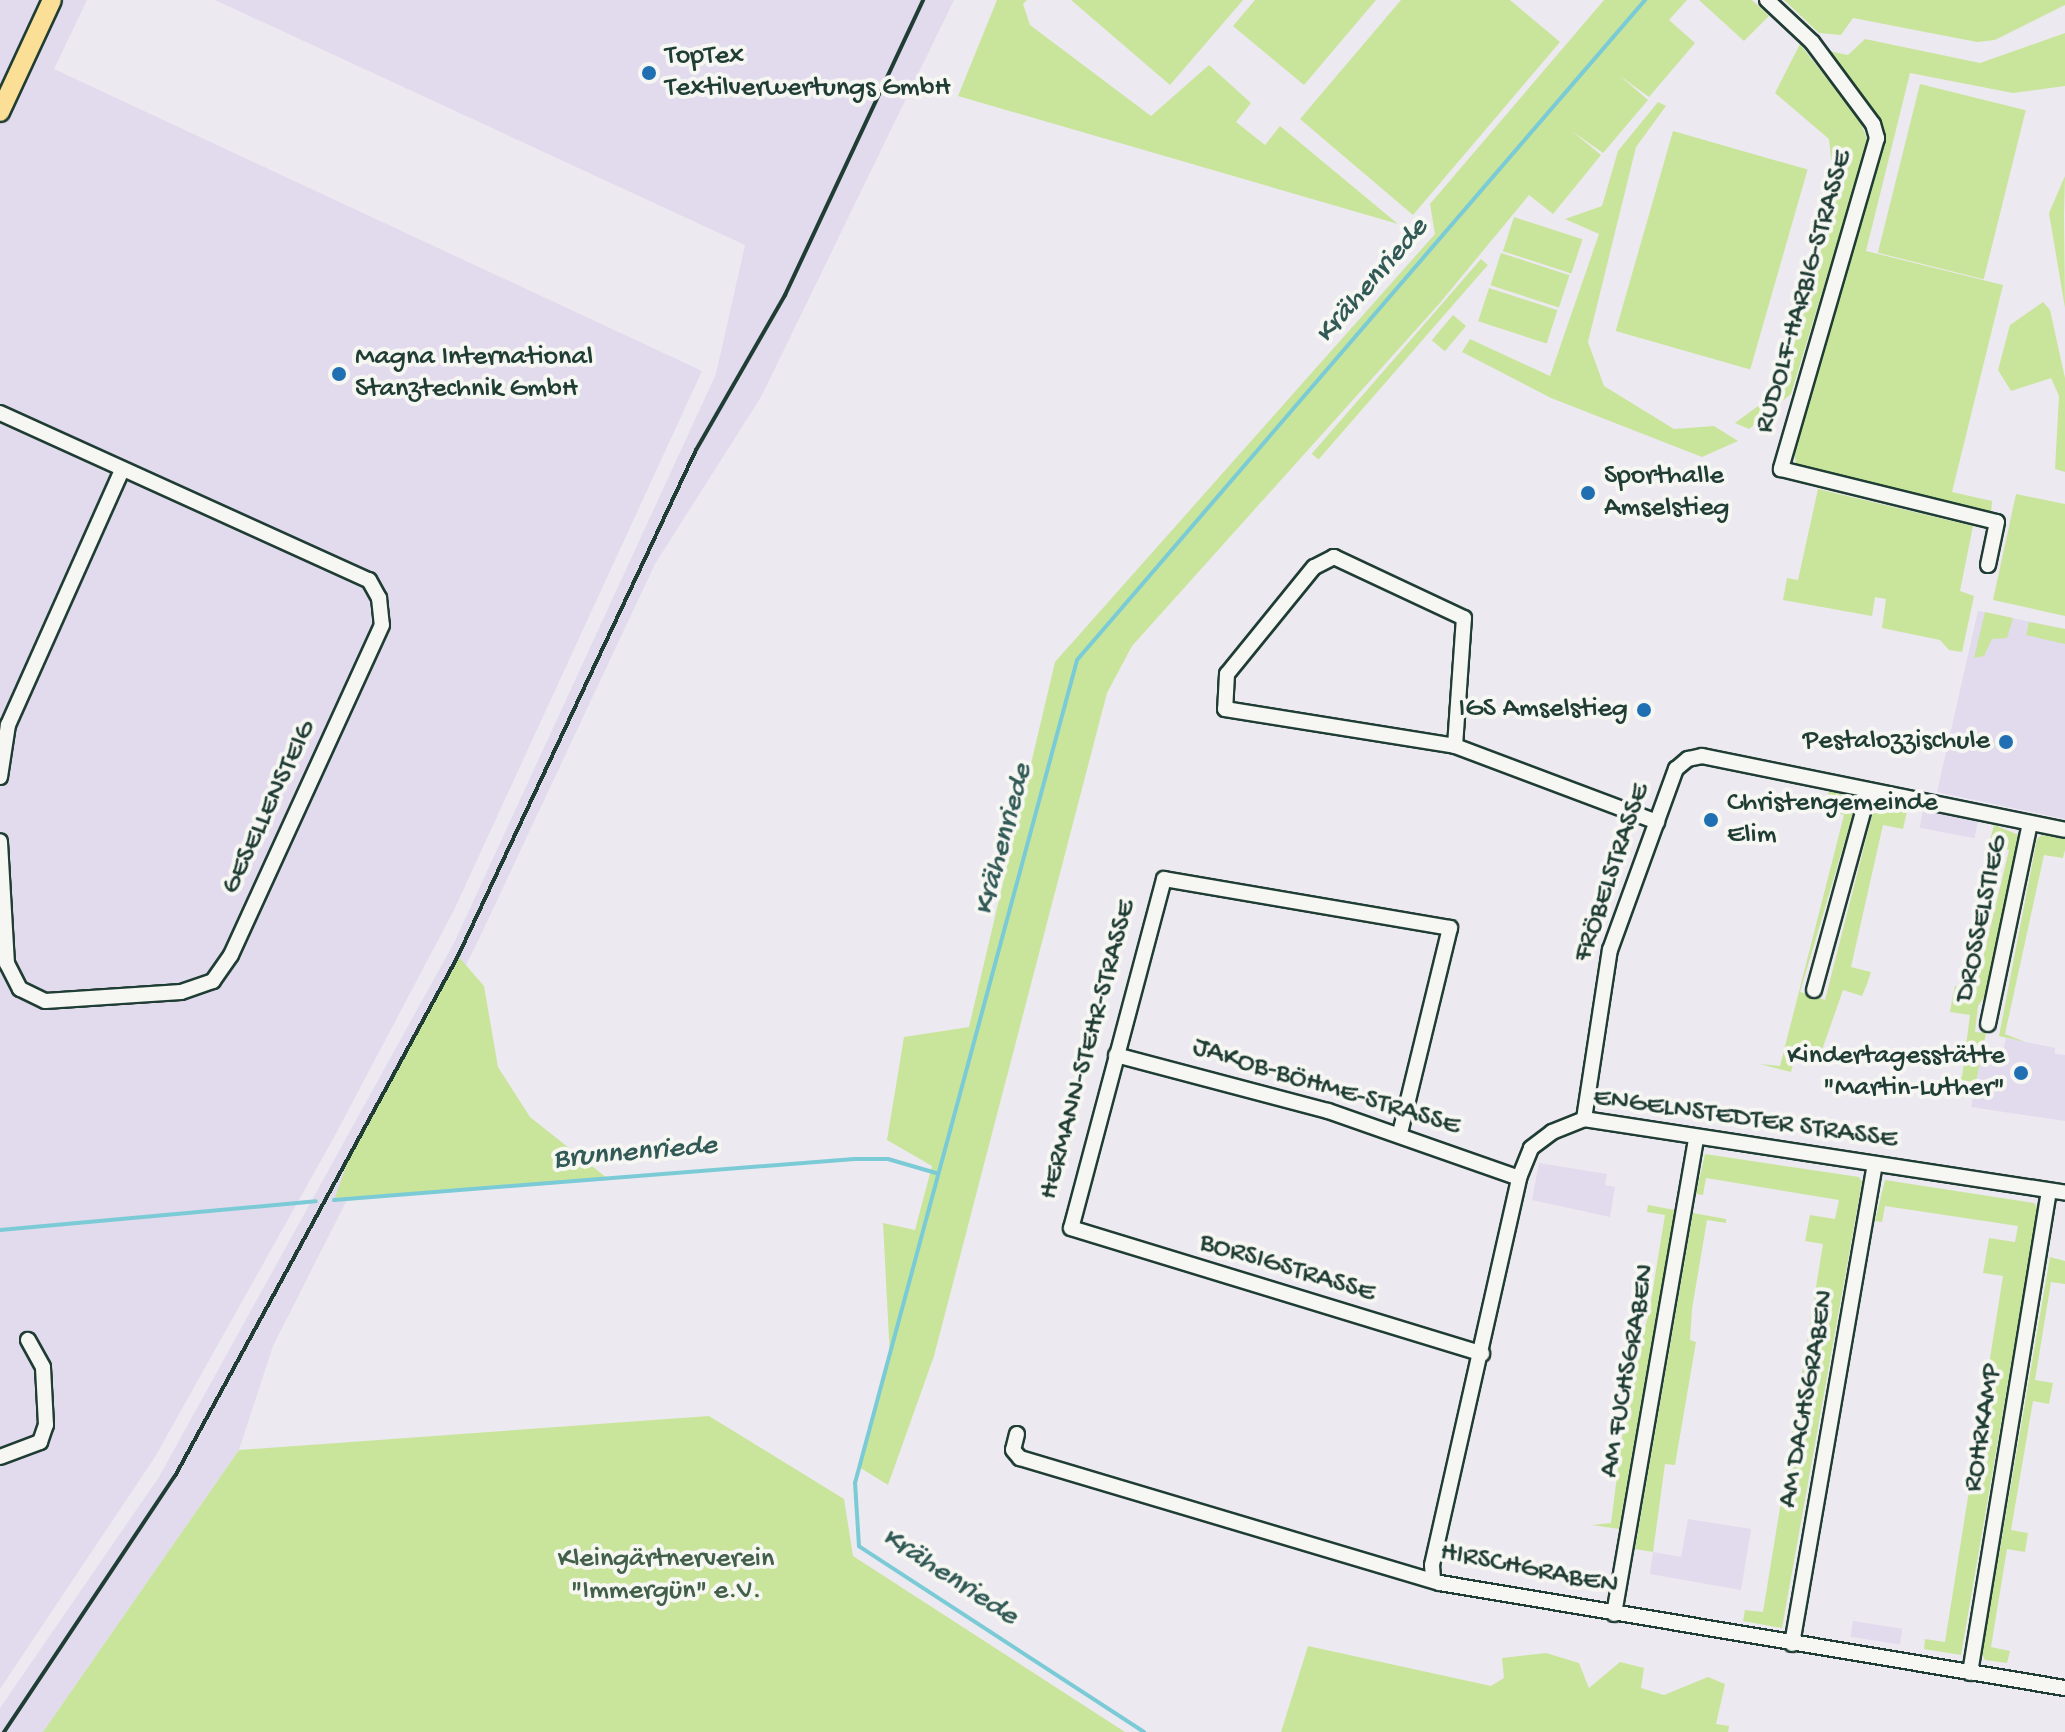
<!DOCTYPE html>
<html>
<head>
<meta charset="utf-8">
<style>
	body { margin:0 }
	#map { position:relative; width:2065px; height:1732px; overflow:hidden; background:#ede9f0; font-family:"Gochi Hand",sans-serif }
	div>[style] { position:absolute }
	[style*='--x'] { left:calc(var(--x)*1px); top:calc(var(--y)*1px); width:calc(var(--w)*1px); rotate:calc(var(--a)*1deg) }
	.built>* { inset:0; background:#e2daed; transform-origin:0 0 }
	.green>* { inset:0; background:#c9e59b; transform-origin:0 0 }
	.stream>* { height:4px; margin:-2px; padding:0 2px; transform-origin:2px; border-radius:2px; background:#7bcbd7 }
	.roads { filter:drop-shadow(2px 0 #1f3d34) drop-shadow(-2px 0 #1f3d34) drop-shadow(0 2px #1f3d34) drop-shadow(0 -2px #1f3d34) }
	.minor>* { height:14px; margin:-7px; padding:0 7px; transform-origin:7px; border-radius:7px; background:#f6f6f2 }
	.major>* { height:18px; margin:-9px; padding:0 9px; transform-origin:9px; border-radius:9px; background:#fbdf96 }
	.rail>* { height:4px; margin:-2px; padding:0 2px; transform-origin:2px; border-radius:2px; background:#1f3d34 }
	.dots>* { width:22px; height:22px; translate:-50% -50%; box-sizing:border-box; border:4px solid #f6f6f2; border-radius:50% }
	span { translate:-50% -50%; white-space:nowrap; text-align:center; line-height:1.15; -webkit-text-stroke:8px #f6f6f2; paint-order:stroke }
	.poi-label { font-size:28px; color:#1f3d34 }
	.left { translate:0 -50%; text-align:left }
	.right { translate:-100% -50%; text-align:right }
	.street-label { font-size:28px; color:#1f3d34 }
	.park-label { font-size:28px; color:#415f49 }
	.water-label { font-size:30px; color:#315955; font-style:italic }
</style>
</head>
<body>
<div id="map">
	<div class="built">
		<div style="clip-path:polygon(0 0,87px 0,54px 69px,702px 371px,454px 910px,333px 1139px,155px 1457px,0 1689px)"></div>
		<div style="clip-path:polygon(215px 0,954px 0,761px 397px,655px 564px,476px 945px,273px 1346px,239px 1450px,43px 1732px,0 1732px,0 1708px,159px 1477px,455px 941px,716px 374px,745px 245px)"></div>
		<div style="clip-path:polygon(1978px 611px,2065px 629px,2065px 819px,1937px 792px)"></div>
		<div style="left:1923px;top:810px;width:56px;height:18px;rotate:11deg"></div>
		<div style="clip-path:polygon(2006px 1038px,2055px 1048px,2055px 1054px,2065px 1055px,2065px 1121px,1971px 1107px,1983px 1047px,2003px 1051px)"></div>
		<div style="clip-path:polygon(1539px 1163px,1607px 1174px,1605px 1185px,1615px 1187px,1610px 1217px,1532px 1200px)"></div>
		<div style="clip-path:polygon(1688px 1519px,1751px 1529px,1741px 1590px,1650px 1574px,1653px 1552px,1681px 1557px)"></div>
		<div style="left:1853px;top:1621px;width:50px;height:16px;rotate:9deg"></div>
	</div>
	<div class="green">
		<div style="clip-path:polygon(997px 0,1027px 0,1023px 4px,1030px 25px,1151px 116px,1209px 65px,1251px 103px,1236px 122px,1265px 145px,1280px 126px,1398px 224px,958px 96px)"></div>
		<div style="clip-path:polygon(1071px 0,1243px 0,1170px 85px)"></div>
		<div style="clip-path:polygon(1255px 0,1376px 0,1304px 85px,1233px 26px)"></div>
		<div style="clip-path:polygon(1401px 0,1510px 0,1560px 42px,1413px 215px,1300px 119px)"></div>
		<div style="clip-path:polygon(1604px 0,1687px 0,1669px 20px,1695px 43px,1649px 97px,1620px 76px,1648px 100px,1603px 153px,1572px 131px,1601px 155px,1553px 214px,1529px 195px,1439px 304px,1132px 646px,1107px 693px,934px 1356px,888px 1485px,859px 1467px,890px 1358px,883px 1223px,915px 1230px,932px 1166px,887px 1140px,904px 1037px,969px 1027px,1055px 662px,1435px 234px,1430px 204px)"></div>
		<div style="clip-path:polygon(1699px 0,1752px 0,1769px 16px,1744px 41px)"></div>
		<div style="clip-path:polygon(1784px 0,2065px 0,2065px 5px,1995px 40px,1977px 42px,1853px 18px,1841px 35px,1819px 33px)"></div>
		<div style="clip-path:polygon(2065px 33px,2065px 86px,2013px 93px,1910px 73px,1866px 251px,2003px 285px,1952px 492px,1992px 501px,1991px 515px,1797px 469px,1794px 453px,1884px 138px,1880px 120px,1829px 51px,1848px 55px,1865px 39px,1980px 63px)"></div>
		<div style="clip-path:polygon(1800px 44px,1861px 123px,1868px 142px,1791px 394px,1749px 429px,1735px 423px,1773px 395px,1787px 373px,1834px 188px,1829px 139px,1775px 93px)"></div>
		<div style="left:1920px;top:84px;width:109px;height:174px;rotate:14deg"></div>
		<div style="clip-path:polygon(1658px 102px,1666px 106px,1636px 147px,1588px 342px,1604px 386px,1674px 429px,1714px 426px,1738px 441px,1702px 457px,1551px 398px,1462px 352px,1470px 339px,1550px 376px,1599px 234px,1565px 219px,1602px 206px,1618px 151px)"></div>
		<div style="left:1673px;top:131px;width:140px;height:208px;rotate:16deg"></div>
		<div style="clip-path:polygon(2065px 176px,2064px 215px,2065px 308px,2049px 213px)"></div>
		<div style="left:1514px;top:217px;width:72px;height:36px;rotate:18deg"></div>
		<div style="left:1501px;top:253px;width:72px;height:34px;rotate:18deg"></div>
		<div style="left:1481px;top:259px;width:9px;height:258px;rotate:41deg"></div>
		<div style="left:1489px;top:288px;width:72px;height:35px;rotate:18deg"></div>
		<div style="clip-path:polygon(2043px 302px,2050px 310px,2065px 378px,2065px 472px,2055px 469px,2059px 396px,2051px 378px,2011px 391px,1998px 370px,2010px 325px)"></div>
		<div style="left:1453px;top:315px;width:17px;height:33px;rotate:40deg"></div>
		<div style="clip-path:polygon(1818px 489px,1973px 526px,1960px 591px,1974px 596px,1962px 652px,1949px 650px,1940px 640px,1882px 628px,1886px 599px,1875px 597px,1872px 616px,1783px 600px,1787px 578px,1798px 580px)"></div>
		<div style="clip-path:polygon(2016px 494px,2065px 504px,2065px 616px,1993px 600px)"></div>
		<div style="clip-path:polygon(1985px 612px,2013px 618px,2007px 638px,1992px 639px,1984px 656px,1974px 658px)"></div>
		<div style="clip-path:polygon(2029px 622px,2065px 629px,2065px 644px,2026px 635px)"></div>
		<div style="clip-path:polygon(1829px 790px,1857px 800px,1800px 992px,1825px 1000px,1875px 804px,1908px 807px,1903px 829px,1883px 825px,1851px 967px,1871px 972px,1867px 984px,1862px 996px,1843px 990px,1822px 1050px,1841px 1057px,1798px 1046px,1791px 1072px,1760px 1064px,1780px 1066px,1844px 815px,1825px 809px)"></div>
		<div style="clip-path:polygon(1994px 825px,2019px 835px,1985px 996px,1978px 1006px,1975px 1032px,1986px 1033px,1976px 1082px,1942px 1078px,1962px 1077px,1970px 1015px,1950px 1012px,1952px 1000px,1955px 986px,1975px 991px,2009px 850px,1989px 844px)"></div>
		<div style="clip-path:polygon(2042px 835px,2065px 839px,2065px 850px,2063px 858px,2044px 855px,2005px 1034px,2025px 1042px,1999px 1036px,2037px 839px)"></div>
		<div style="clip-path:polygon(458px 956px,484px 986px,498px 1067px,530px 1117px,607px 1178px,334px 1200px,351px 1153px)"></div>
		<div style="clip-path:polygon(1705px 1154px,1859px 1177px,1862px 1182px,1782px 1628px,1743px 1621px,1745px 1610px,1763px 1612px,1823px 1244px,1805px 1241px,1810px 1215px,1835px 1219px,1839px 1200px,1706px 1178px,1703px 1195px,1696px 1194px)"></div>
		<div style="clip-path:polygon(1885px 1180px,2034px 1203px,2038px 1208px,1961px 1655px,1924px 1649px,1925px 1639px,1945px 1642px,2003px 1276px,1983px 1273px,1989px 1238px,2015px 1242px,2018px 1226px,1885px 1206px,1882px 1222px,1875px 1221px)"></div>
		<div style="clip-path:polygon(1648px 1205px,1675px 1210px,1619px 1529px,1592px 1525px,1611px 1523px,1634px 1344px,1640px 1345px,1649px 1313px,1665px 1215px,1647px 1212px)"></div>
		<div style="clip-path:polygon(1693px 1213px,1726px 1219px,1726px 1223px,1707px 1220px,1692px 1309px,1690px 1340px,1696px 1342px,1675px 1465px,1665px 1464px,1653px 1552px,1635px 1549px)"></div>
		<div style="clip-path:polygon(2050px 1257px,2065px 1261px,2065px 1284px,2051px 1282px,2035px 1380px,2053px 1383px,2049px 1404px,2033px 1401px,2011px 1530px,2028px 1533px,2025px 1552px,2007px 1549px,1991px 1647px,2010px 1651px,2007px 1663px,1985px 1660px,1982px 1654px)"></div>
		<div style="clip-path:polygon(709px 1416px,844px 1499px,853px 1556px,1125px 1732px,43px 1732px,239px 1450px)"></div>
		<div style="clip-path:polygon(1308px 1646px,1491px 1686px,1504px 1678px,1502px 1658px,1546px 1653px,1579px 1663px,1589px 1688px,1620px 1662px,1644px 1668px,1641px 1688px,1664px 1695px,1708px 1677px,1725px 1684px,1716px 1724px,1729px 1726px,1728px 1732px,1281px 1732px)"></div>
	</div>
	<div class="stream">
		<div style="--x:334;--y:1200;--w:522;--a:-4.51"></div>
		<div style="--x:854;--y:1159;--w:34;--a:0"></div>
		<div style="--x:888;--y:1159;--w:50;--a:16.3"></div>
		<div style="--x:0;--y:1230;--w:317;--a:-5.2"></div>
		<div style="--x:1144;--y:1732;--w:340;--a:-146.9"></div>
		<div style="--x:859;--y:1546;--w:63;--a:-93.6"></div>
		<div style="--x:855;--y:1483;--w:852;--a:-74.9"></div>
		<div style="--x:1077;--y:660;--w:871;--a:-49.28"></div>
	</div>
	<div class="roads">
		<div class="minor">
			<div style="--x:1767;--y:0;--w:62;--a:43"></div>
			<div style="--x:1812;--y:42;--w:102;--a:53.4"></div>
			<div style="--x:1873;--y:124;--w:15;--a:74"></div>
			<div style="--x:1877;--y:138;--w:345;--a:106.2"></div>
			<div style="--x:1781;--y:469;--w:222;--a:13.8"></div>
			<div style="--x:1997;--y:522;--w:44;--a:101.8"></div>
			<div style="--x:0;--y:413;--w:405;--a:24.4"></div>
			<div style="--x:369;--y:580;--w:21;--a:61"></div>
			<div style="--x:379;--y:598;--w:27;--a:84"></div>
			<div style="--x:382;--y:625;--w:363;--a:114.6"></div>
			<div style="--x:231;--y:955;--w:32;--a:125"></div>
			<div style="--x:213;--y:981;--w:34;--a:161"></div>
			<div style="--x:181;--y:992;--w:136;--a:176.2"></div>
			<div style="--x:45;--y:1001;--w:28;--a:-154"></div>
			<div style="--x:20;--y:989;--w:28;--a:-117"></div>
			<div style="--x:7;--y:964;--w:123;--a:-93.3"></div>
			<div style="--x:1455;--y:746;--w:128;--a:-86"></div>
			<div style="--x:1464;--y:618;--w:144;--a:-154.9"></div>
			<div style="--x:1334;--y:557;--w:22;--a:153"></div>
			<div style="--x:1314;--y:567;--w:138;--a:129.1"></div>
			<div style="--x:1227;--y:674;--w:35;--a:93"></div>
			<div style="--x:1225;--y:709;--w:233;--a:9.1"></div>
			<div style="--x:1455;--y:746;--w:216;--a:20.6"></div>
			<div style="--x:0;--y:777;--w:53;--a:-81.3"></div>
			<div style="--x:8;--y:725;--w:279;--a:-65.9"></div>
			<div style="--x:1814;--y:990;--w:207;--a:-74.6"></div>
			<div style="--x:1988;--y:1024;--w:205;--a:-78.2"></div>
			<div style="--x:1116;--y:1055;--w:219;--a:14.8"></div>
			<div style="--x:1328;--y:1111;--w:202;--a:19.3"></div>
			<div style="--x:1584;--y:1119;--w:171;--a:-81.3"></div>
			<div style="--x:1610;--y:950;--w:193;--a:-70"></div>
			<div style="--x:1676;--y:769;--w:16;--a:-40"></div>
			<div style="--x:1688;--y:759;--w:14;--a:-12"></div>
			<div style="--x:1702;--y:756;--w:370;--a:11.5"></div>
			<div style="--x:1400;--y:1133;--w:211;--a:-76.3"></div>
			<div style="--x:1450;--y:928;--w:290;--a:-170.3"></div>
			<div style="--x:1164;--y:879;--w:361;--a:104.9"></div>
			<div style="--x:1071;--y:1228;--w:430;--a:17"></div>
			<div style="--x:1017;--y:1434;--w:16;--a:104"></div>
			<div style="--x:1013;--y:1450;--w:11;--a:49"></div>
			<div style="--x:1020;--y:1458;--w:438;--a:16.6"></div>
			<div style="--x:1440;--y:1583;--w:634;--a:9.54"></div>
			<div style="--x:0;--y:1457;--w:43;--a:-20.6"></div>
			<div style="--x:40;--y:1442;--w:18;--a:-71"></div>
			<div style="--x:46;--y:1425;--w:58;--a:-93"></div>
			<div style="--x:43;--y:1367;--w:31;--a:-119"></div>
			<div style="--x:1433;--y:1579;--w:14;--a:-94"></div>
			<div style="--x:1432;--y:1565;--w:397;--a:-77.3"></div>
			<div style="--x:1519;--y:1178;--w:32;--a:-68"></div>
			<div style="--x:1531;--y:1148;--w:26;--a:-37"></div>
			<div style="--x:1552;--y:1132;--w:35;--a:-22"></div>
			<div style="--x:1584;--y:1119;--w:487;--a:8.7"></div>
			<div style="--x:1614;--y:1614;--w:484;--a:-80.2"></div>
			<div style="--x:1792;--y:1644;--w:487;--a:-80.2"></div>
			<div style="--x:1970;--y:1673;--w:488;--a:-80.7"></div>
		</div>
		<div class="major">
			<div style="--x:0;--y:112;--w:123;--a:-65.1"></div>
		</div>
	</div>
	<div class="rail">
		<div style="--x:4;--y:1732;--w:308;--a:-56.3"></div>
		<div style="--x:175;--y:1476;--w:592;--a:-61.44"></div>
		<div style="--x:458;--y:956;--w:559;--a:-64.81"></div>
		<div style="--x:696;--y:450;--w:179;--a:-60.1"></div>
		<div style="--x:785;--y:295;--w:326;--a:-64.9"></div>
	</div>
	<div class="dots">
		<div style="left:649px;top:73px;background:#1f6fb2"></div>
		<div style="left:339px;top:374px;background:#1f6fb2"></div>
		<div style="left:1588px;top:493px;background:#1f6fb2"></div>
		<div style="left:1644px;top:710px;background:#1f6fb2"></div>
		<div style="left:2006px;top:742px;background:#1f6fb2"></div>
		<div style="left:1711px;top:820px;background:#1f6fb2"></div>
		<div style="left:2021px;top:1073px;background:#1f6fb2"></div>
	</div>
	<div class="poi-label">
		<span class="left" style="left:665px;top:73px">TopTex<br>Textilverwertungs GmbH</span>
		<span class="left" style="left:355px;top:374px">Magna International<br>Stanztechnik GmbH</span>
		<span class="left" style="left:1604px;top:493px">Sporthalle<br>Amselstieg</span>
		<span class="right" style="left:1628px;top:710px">IGS Amselstieg</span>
		<span class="right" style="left:1990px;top:742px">Pestalozzischule</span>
		<span class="left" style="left:1727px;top:820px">Christengemeinde<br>Elim</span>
		<span class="right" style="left:2005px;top:1073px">Kindertagesstätte<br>"Martin-Luther"</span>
	</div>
	<div class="street-label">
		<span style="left:1805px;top:292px;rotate:-74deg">RUDOLF-HARBIG-STRASSE</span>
		<span style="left:270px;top:808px;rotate:-65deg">GESELLENSTEIG</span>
		<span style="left:1613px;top:873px;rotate:-71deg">FRÖBELSTRASSE</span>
		<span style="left:1983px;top:919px;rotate:-78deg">DROSSELSTIEG</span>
		<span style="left:1089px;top:1050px;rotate:-75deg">HERMANN-STEHR-STRASSE</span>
		<span style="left:1326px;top:1088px;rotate:17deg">JAKOB-BÖHME-STRASSE</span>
		<span style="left:1745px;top:1120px;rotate:8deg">ENGELNSTEDTER STRASSE</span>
		<span style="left:1287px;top:1269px;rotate:17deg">BORSIGSTRASSE</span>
		<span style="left:1629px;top:1371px;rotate:-80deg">AM FUCHSGRABEN</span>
		<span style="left:1808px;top:1399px;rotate:-80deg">AM DACHSGRABEN</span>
		<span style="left:1984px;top:1428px;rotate:-81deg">ROHRKAMP</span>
		<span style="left:1529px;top:1570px;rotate:11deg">HIRSCHGRABEN</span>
	</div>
	<div class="park-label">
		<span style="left:666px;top:1576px">Kleingärtnerverein<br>"Immergün" e.V.</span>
	</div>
	<div class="water-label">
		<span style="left:1373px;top:282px;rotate:-49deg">Krähenriede</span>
		<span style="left:1005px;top:840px;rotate:-75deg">Krähenriede</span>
		<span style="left:635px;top:1154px;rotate:-5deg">Brunnenriede</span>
		<span style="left:949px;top:1578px;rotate:33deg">Krähenriede</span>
	</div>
</div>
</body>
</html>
